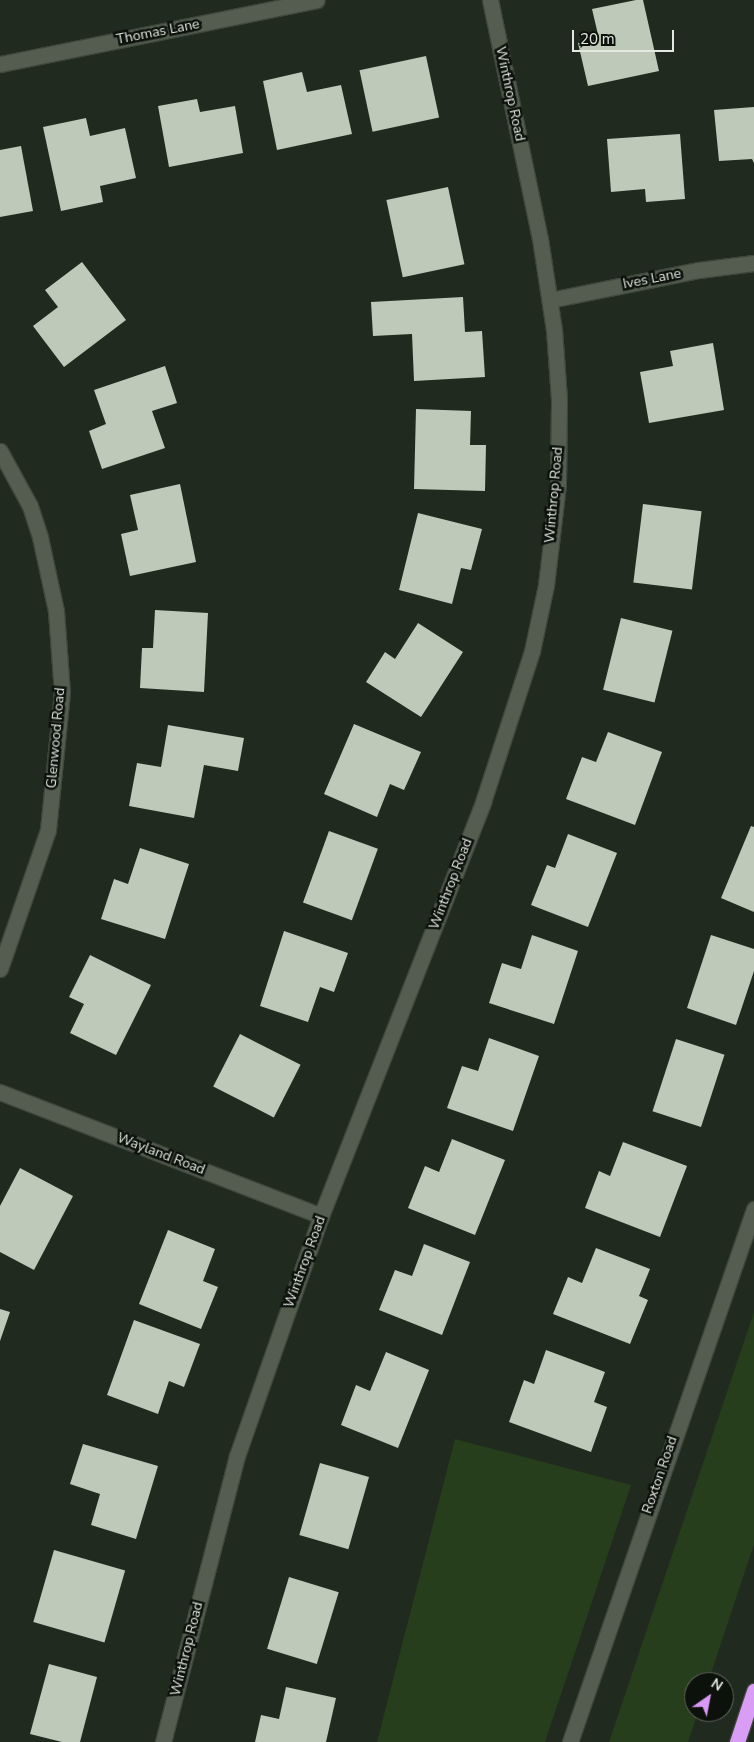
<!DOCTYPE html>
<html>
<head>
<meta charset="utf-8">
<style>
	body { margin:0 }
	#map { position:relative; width:754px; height:1742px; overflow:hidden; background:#212a1e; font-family:"Nunito Sans",sans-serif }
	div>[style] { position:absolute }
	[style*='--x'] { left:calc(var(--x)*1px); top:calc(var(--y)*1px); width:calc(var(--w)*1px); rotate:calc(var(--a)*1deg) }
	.green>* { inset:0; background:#273e1c }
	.building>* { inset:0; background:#bec9ba; transform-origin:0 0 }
	.roads { filter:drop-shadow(1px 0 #3f463c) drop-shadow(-1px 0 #3f463c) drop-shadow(0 1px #3f463c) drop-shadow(0 -1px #3f463c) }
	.minor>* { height:15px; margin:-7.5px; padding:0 7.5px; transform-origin:7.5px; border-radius:7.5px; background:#545d50 }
	.highway>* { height:15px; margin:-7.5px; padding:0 7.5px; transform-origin:7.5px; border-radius:7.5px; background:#d99df6 }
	span { translate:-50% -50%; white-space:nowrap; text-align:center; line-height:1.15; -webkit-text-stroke:5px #0d110c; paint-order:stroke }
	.street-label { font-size:14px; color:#e3e9e1 }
	.north { position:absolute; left:684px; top:1672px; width:50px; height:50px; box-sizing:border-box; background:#0d110c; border:1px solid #636761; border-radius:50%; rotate:33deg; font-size:14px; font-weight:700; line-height:20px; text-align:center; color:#e3e9e1 }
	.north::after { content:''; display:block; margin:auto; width:18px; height:22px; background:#d99af7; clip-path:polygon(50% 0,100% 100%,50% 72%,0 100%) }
	.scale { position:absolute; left:572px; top:30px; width:102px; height:22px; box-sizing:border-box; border:2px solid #e3e9e1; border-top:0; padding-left:6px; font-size:15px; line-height:18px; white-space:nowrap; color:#e3e9e1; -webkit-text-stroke:4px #0d110c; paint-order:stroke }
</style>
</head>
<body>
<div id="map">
	<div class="green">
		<div style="clip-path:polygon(754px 1312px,754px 1544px,708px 1682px,694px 1682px,694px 1712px,698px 1712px,688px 1742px,609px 1742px)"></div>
		<div style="clip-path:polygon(455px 1439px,631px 1485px,545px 1742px,377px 1742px)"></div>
	</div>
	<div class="building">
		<div style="clip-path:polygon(636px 0,643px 0,659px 71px,588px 86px,578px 43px,599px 39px,592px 9px)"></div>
		<div style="left:426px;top:56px;width:63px;height:68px;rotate:78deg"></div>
		<div style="clip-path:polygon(302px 72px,307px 92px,341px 85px,352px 134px,277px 150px,263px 81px)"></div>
		<div style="clip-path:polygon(197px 99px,200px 112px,235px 106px,243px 153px,169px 167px,158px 106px)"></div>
		<div style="clip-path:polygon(754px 107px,754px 163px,752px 159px,719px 161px,714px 110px)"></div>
		<div style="clip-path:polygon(86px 118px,90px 136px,125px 128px,136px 178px,100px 186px,103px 202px,61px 211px,43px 127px)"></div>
		<div style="clip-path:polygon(680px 134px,685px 199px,646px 202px,645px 189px,611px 192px,607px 139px)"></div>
		<div style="clip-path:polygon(21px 146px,33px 211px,0 217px,0 150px)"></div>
		<div style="left:448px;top:187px;width:79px;height:63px;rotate:78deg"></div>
		<div style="clip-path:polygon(82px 262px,126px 320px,64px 367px,33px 326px,58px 307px,45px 290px)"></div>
		<div style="clip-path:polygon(463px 297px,465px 332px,482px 331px,485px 377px,414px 381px,412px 334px,373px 336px,371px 302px)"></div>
		<div style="clip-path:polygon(713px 343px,724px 410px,649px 423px,640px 372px,673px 366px,670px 351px)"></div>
		<div style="clip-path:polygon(165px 366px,177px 403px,152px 411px,165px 448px,102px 469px,89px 431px,106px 424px,94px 390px)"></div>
		<div style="clip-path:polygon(416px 409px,471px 411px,470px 445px,486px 445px,485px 491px,414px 489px)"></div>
		<div style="clip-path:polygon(180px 484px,196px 562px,130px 576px,121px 534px,138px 530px,130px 495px)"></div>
		<div style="left:643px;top:504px;width:59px;height:79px;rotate:7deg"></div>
		<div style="clip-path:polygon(418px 513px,482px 529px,471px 570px,461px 568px,452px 604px,399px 590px)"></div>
		<div style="clip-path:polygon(155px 610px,208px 613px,204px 692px,140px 688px,142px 648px,153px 648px)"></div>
		<div style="left:621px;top:618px;width:53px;height:74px;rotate:14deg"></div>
		<div style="clip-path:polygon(418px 623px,463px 652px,421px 717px,366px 682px,385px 652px,395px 659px)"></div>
		<div style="clip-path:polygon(354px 724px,421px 752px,404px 790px,390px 784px,377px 817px,324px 794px)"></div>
		<div style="clip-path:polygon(168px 725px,244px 738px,238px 771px,204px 765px,194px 818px,129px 806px,137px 763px,161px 767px)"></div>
		<div style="clip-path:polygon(608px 732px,662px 752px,635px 825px,566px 799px,582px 757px,596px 762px)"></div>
		<div style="clip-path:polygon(751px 826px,754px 827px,754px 912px,721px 898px)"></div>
		<div style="left:329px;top:831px;width:52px;height:76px;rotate:20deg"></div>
		<div style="clip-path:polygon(568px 834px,617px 853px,588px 927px,531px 905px,547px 865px,555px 868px)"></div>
		<div style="clip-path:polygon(140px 848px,189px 864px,165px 939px,101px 919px,114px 879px,128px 884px)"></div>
		<div style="clip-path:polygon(284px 931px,348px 953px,334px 992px,320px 987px,308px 1022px,260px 1006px)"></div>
		<div style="clip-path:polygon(532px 935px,578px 951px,554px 1024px,489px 1003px,502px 963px,521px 969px)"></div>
		<div style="clip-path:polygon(711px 935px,754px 949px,754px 971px,736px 1025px,687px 1008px)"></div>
		<div style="clip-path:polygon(90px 955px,151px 985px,116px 1055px,70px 1033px,84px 1004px,69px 997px)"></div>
		<div style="left:240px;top:1034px;width:68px;height:59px;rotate:27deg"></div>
		<div style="clip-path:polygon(489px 1038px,539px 1056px,513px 1131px,447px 1108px,462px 1066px,478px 1071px)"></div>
		<div style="left:676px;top:1039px;width:51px;height:76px;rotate:18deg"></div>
		<div style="clip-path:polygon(452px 1139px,505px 1160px,475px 1235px,408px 1208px,425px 1166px,439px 1172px)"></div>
		<div style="clip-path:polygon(623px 1142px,687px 1166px,660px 1237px,585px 1208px,599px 1171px,610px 1176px)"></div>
		<div style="clip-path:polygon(20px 1168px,73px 1196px,34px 1270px,0 1252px,0 1206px)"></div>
		<div style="clip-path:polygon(168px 1230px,215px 1249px,203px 1281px,218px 1287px,201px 1329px,139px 1304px)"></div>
		<div style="clip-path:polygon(424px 1244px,470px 1262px,442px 1335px,379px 1310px,395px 1270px,412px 1276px)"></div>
		<div style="clip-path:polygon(596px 1248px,650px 1269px,639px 1296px,648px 1300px,630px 1344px,553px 1314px,568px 1277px,582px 1283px)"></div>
		<div style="clip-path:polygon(0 1309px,10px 1312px,0 1341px)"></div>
		<div style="clip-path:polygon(134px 1320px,200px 1344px,184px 1387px,169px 1381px,158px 1414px,107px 1395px)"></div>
		<div style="clip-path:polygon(546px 1350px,605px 1372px,594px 1402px,607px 1407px,591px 1452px,509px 1422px,524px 1380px,534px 1384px)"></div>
		<div style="clip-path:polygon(386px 1352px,429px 1370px,398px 1448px,341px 1425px,356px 1385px,370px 1391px)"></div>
		<div style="clip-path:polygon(83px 1444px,158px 1466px,136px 1539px,91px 1525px,100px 1494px,70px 1484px)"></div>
		<div style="left:320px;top:1463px;width:51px;height:75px;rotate:16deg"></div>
		<div style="left:54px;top:1550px;width:74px;height:75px;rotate:16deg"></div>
		<div style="left:289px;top:1577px;width:52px;height:75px;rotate:17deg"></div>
		<div style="clip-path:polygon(49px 1664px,97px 1677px,80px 1742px,62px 1742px,30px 1734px)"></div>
		<div style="clip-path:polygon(286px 1687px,336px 1698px,326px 1742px,255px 1742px,261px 1715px,279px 1719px)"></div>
	</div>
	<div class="roads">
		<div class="minor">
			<div style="--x:0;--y:64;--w:323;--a:-11.4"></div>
			<div style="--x:550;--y:300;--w:152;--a:-11.4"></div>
			<div style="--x:699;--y:270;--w:55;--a:-7.3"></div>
			<div style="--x:0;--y:451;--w:63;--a:61.4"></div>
			<div style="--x:30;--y:506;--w:33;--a:72"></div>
			<div style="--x:40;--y:537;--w:76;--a:77.8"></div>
			<div style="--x:56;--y:611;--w:81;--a:85.8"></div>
			<div style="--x:62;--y:692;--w:139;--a:95.8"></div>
			<div style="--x:48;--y:830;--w:147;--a:109.1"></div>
			<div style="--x:0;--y:1092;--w:344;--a:21.1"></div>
			<div style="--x:163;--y:1742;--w:295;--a:-75.5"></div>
			<div style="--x:237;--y:1456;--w:254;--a:-70.7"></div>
			<div style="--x:321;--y:1216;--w:445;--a:-68.6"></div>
			<div style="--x:483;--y:802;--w:159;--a:-72"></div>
			<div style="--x:532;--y:651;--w:67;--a:-78"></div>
			<div style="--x:546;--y:585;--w:102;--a:-83.2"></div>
			<div style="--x:558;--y:484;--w:85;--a:-89.3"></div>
			<div style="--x:559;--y:399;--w:69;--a:-94.1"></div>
			<div style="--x:554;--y:330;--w:92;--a:-98.7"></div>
			<div style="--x:540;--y:239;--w:244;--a:-101.8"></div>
			<div style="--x:570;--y:1742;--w:564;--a:-70.95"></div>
		</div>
		<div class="highway">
			<div style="--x:737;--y:1742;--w:54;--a:-71.6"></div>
		</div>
	</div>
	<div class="street-label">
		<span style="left:158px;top:32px;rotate:-11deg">Thomas Lane</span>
		<span style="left:510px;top:94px;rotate:78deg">Winthrop Road</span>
		<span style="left:652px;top:279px;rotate:-11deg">Ives Lane</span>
		<span style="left:554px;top:495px;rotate:-85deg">Winthrop Road</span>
		<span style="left:56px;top:738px;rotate:-85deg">Glenwood Road</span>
		<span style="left:451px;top:884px;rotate:-69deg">Winthrop Road</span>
		<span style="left:161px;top:1154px;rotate:21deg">Wayland Road</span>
		<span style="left:305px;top:1262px;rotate:-70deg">Winthrop Road</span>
		<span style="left:660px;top:1475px;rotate:-71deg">Roxton Road</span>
		<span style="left:187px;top:1649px;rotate:-76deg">Winthrop Road</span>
	</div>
	<div class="north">N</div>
	<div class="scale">20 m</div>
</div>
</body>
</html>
